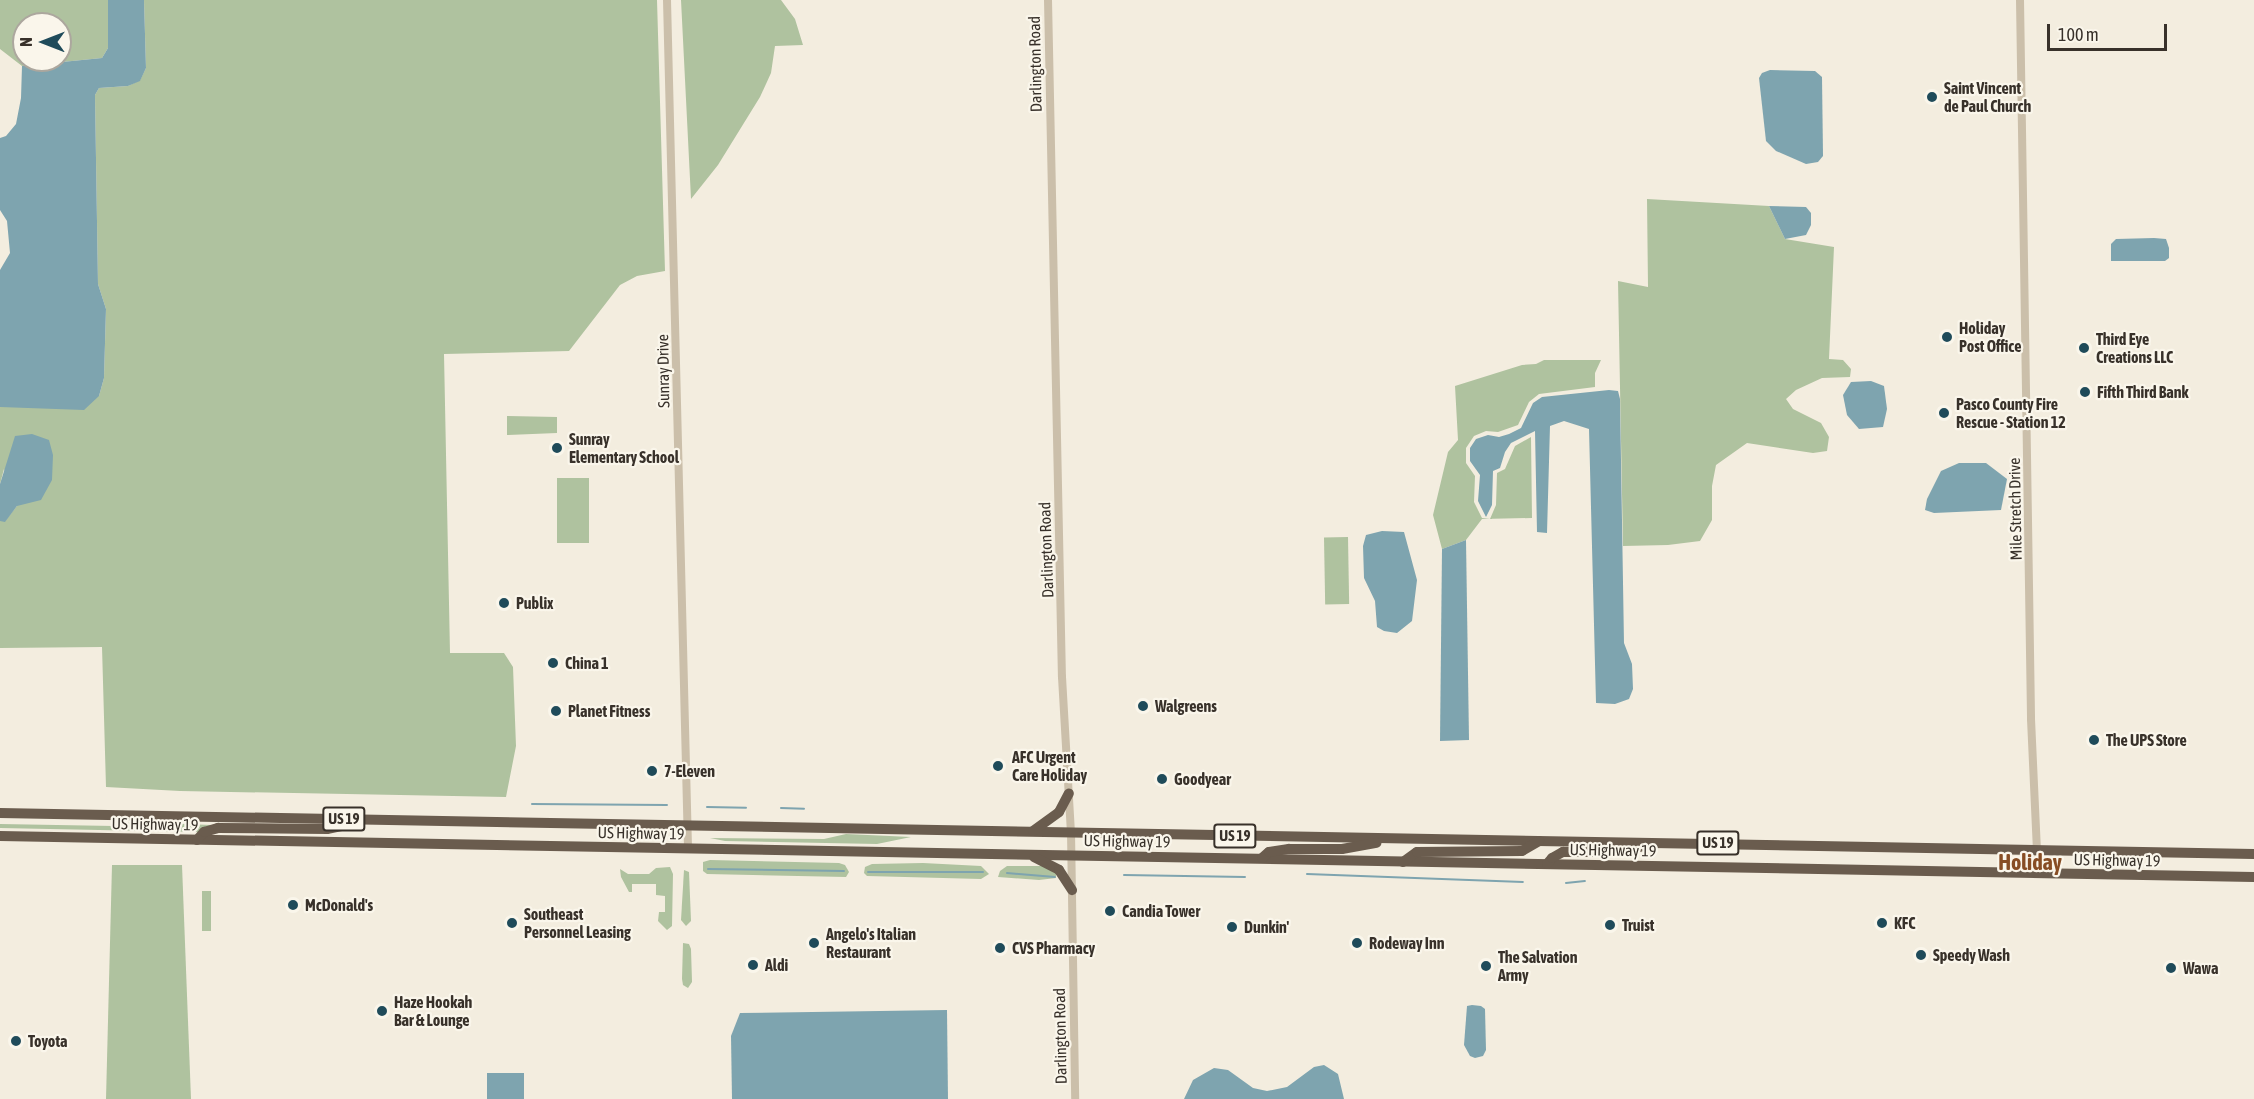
<!DOCTYPE html>
<html>
<head>
<meta charset="utf-8">
<style>
	body { margin:0 }
	#map { position:relative; width:2254px; height:1099px; overflow:hidden; background:#f3eddf; font-family:"Asap Condensed",sans-serif }
	div>[style] { position:absolute }
	[style*='--x'] { left:calc(var(--x)*1px); top:calc(var(--y)*1px); width:calc(var(--w)*1px); rotate:calc(var(--a)*1deg) }
	.green>* { inset:0; background:#afc29f; transform-origin:0 0 }
	.water>* { inset:0; background:#7ea4af; transform-origin:0 0 }
	.stream>* { height:2px; margin:-1px; padding:0 1px; transform-origin:1px; border-radius:1px; background:#7ea4af }
	.tertiary>* { height:8px; margin:-4px; padding:0 4px; transform-origin:4px; border-radius:4px; background:#cbbfaa }
	.trunk>* { height:10px; margin:-5px; padding:0 5px; transform-origin:5px; border-radius:5px; background:#6a5c4e }
	.dots>* { width:16px; height:16px; translate:-50% -50%; box-sizing:border-box; border:3px solid #faf6eb; border-radius:50% }
	span { translate:-50% -50%; white-space:nowrap; text-align:center; line-height:1.15; -webkit-text-stroke:4.5px #faf6eb; paint-order:stroke }
	.shield-label span { padding:2px 4px; background:#faf6eb; border:2px solid; border-radius:4px; -webkit-text-stroke-width:0 }
	.shield-label { font-size:15px; color:#38312a; font-weight:700 }
	.street-label { font-size:16px; color:#38312a }
	.poi-label { font-size:16px; color:#38312a; font-weight:700 }
	.left { translate:0 -50%; text-align:left }
	.district-label { font-size:22px; color:#874d24; font-weight:700 }
	.north { position:absolute; left:12px; top:12px; width:60px; height:60px; box-sizing:border-box; background:#faf6eb; border:2px solid #aca79e; border-radius:50%; rotate:270deg; font-size:16px; font-weight:700; line-height:24px; text-align:center; color:#38312a }
	.north::after { content:''; display:block; margin:auto; width:21px; height:27px; background:#1f4b5a; clip-path:polygon(50% 0,100% 100%,50% 72%,0 100%) }
	.scale { position:absolute; left:2047px; top:24px; width:120px; height:27px; box-sizing:border-box; border:3px solid #38312a; border-top:0; padding-left:8px; font-size:18px; line-height:21px; white-space:nowrap; color:#38312a; -webkit-text-stroke:4px #faf6eb; paint-order:stroke }
</style>
</head>
<body>
<div id="map">
	<div class="green">
		<div style="clip-path:polygon(evenodd,0 0,108px 0,108px 48px,102px 58px,22px 66px,0 49px,0 0,24px 24px,60px 24px,60px 60px,24px 60px,24px 24px)"></div>
		<div style="clip-path:polygon(144px 0,657px 0,665px 271px,637px 276px,620px 285px,569px 351px,444px 354px,450px 653px,504px 653px,513px 667px,516px 746px,506px 797px,180px 791px,106px 787px,102px 647px,0 648px,0 521px,5px 521px,17px 506px,4px 469px,0 484px,0 407px,99px 396px,104px 378px,106px 309px,98px 284px,95px 95px,99px 88px,128px 86px,140px 80px,146px 68px)"></div>
		<div style="clip-path:polygon(681px 0,781px 0,795px 19px,803px 45px,775px 46px,771px 73px,760px 97px,718px 165px,691px 199px)"></div>
		<div style="clip-path:polygon(1647px 199px,1769px 206px,1785px 239px,1834px 247px,1829px 359px,1843px 360px,1851px 369px,1850px 377px,1822px 378px,1796px 390px,1786px 399px,1793px 409px,1821px 423px,1829px 437px,1827px 451px,1813px 453px,1747px 443px,1716px 465px,1712px 486px,1712px 520px,1700px 541px,1668px 545px,1623px 546px,1618px 281px,1648px 287px)"></div>
		<div style="clip-path:polygon(1544px 360px,1601px 360px,1595px 373px,1595px 387px,1539px 394px,1529px 402px,1518px 425px,1498px 432px,1486px 431px,1474px 436px,1466px 448px,1466px 463px,1475px 476px,1474px 502px,1482px 518px,1490px 519px,1496px 505px,1497px 473px,1505px 469px,1515px 446px,1531px 437px,1532px 518px,1482px 519px,1466px 540px,1442px 549px,1433px 515px,1448px 452px,1458px 440px,1455px 386px,1522px 365px,1536px 364px)"></div>
		<div style="clip-path:polygon(507px 416px,557px 417px,557px 433px,507px 435px)"></div>
		<div style="left:557px;top:478px;width:32px;height:65px"></div>
		<div style="left:1348px;top:537px;width:67px;height:24px;rotate:89deg"></div>
		<div style="clip-path:polygon(132px 822px,212px 825px,198px 832px,0 828px,0 824px,114px 826px)"></div>
		<div style="clip-path:polygon(846px 834px,911px 837px,877px 844px,725px 841px,710px 838px,824px 839px)"></div>
		<div style="clip-path:polygon(710px 860px,839px 863px,845px 865px,849px 872px,846px 877px,707px 874px,703px 871px,703px 862px)"></div>
		<div style="clip-path:polygon(923px 863px,981px 866px,989px 874px,981px 879px,867px 876px,864px 873px,865px 867px,872px 864px)"></div>
		<div style="clip-path:polygon(112px 865px,182px 865px,191px 1099px,106px 1099px)"></div>
		<div style="clip-path:polygon(1007px 866px,1045px 866px,1056px 874px,1056px 878px,1039px 880px,998px 877px,1000px 871px)"></div>
		<div style="clip-path:polygon(670px 867px,673px 874px,672px 926px,667px 930px,658px 921px,659px 912px,665px 912px,665px 896px,656px 895px,656px 884px,632px 884px,632px 892px,629px 892px,621px 877px,620px 869px,628px 874px,649px 874px,656px 868px)"></div>
		<div style="clip-path:polygon(684px 870px,689px 872px,691px 921px,686px 926px,681px 920px)"></div>
		<div style="left:202px;top:891px;width:9px;height:40px"></div>
		<div style="clip-path:polygon(683px 943px,689px 944px,691px 949px,692px 982px,688px 988px,683px 985px,682px 979px)"></div>
	</div>
	<div class="water">
		<div style="clip-path:polygon(108px 0,144px 0,146px 68px,140px 81px,128px 86px,99px 88px,95px 95px,98px 284px,106px 309px,104px 378px,99px 396px,84px 410px,0 407px,0 270px,10px 253px,7px 221px,0 210px,0 138px,6px 136px,16px 124px,21px 98px,22px 66px,102px 58px,108px 48px)"></div>
		<div style="clip-path:polygon(1770px 70px,1815px 71px,1822px 77px,1823px 156px,1818px 162px,1806px 164px,1776px 151px,1766px 141px,1759px 78px,1762px 73px)"></div>
		<div style="clip-path:polygon(1769px 206px,1806px 207px,1811px 213px,1811px 225px,1806px 235px,1785px 239px)"></div>
		<div style="clip-path:polygon(2154px 238px,2166px 239px,2169px 248px,2169px 258px,2165px 261px,2111px 261px,2111px 244px,2116px 239px)"></div>
		<div style="clip-path:polygon(1871px 381px,1884px 386px,1887px 409px,1883px 427px,1859px 429px,1847px 415px,1843px 395px,1851px 382px)"></div>
		<div style="clip-path:polygon(1609px 390px,1618px 391px,1620px 399px,1624px 643px,1632px 664px,1633px 689px,1629px 699px,1615px 704px,1596px 703px,1589px 429px,1564px 421px,1550px 426px,1547px 533px,1537px 532px,1535px 431px,1511px 443px,1505px 452px,1500px 468px,1493px 471px,1492px 505px,1486px 517px,1478px 501px,1480px 475px,1470px 461px,1470px 448px,1476px 439px,1488px 435px,1499px 437px,1509px 434px,1521px 428px,1533px 403px,1542px 397px)"></div>
		<div style="clip-path:polygon(32px 434px,49px 440px,53px 455px,52px 480px,41px 500px,17px 506px,5px 522px,0 521px,0 484px,15px 436px)"></div>
		<div style="clip-path:polygon(1959px 463px,1986px 463px,2007px 479px,2001px 510px,1934px 513px,1925px 510px,1927px 499px,1941px 471px)"></div>
		<div style="clip-path:polygon(1382px 531px,1404px 532px,1417px 580px,1412px 621px,1397px 633px,1384px 631px,1377px 627px,1375px 601px,1364px 578px,1363px 546px,1366px 535px)"></div>
		<div style="clip-path:polygon(1466px 540px,1469px 740px,1440px 741px,1442px 549px)"></div>
		<div style="clip-path:polygon(1472px 1005px,1481px 1006px,1485px 1009px,1486px 1050px,1483px 1056px,1475px 1058px,1470px 1056px,1464px 1045px,1467px 1006px)"></div>
		<div style="clip-path:polygon(947px 1010px,948px 1099px,732px 1099px,731px 1036px,740px 1013px)"></div>
		<div style="clip-path:polygon(1324px 1065px,1338px 1074px,1344px 1099px,1184px 1099px,1193px 1080px,1214px 1068px,1228px 1070px,1253px 1088px,1267px 1091px,1287px 1087px,1314px 1067px)"></div>
		<div style="left:524px;top:1073px;width:26px;height:37px;rotate:90deg"></div>
	</div>
	<div class="stream">
		<div style="--x:532;--y:804;--w:135;--a:0.4"></div>
		<div style="--x:707;--y:807;--w:39;--a:1"></div>
		<div style="--x:781;--y:808;--w:23;--a:2"></div>
		<div style="--x:708;--y:869;--w:136;--a:0.8"></div>
		<div style="--x:868;--y:872;--w:115;--a:0"></div>
		<div style="--x:1007;--y:873;--w:48;--a:4.8"></div>
		<div style="--x:1307;--y:874;--w:216;--a:2.1"></div>
		<div style="--x:1124;--y:875;--w:121;--a:0.9"></div>
		<div style="--x:1566;--y:883;--w:19;--a:-6"></div>
	</div>
	<div class="tertiary">
		<div style="--x:667;--y:0;--w:849;--a:88.58"></div>
		<div style="--x:1048;--y:0;--w:677;--a:88.82"></div>
		<div style="--x:1062;--y:677;--w:155;--a:86.7"></div>
		<div style="--x:1071;--y:832;--w:267;--a:89.1"></div>
		<div style="--x:2020;--y:0;--w:719;--a:89.12"></div>
		<div style="--x:2031;--y:719;--w:131;--a:87.4"></div>
		<div style="--x:2037;--y:850;--w:23;--a:83"></div>
	</div>
	<div class="trunk">
		<div style="--x:0;--y:813;--w:2254;--a:1.04"></div>
		<div style="--x:1033;--y:831;--w:32;--a:-36"></div>
		<div style="--x:1059;--y:812;--w:21;--a:-62"></div>
		<div style="--x:0;--y:836;--w:2254;--a:1.04"></div>
		<div style="--x:197;--y:840;--w:11;--a:-49"></div>
		<div style="--x:204;--y:832;--w:15;--a:-16"></div>
		<div style="--x:218;--y:828;--w:109;--a:0.5"></div>
		<div style="--x:327;--y:829;--w:24;--a:-12"></div>
		<div style="--x:1034;--y:857;--w:28;--a:27"></div>
		<div style="--x:1059;--y:870;--w:24;--a:57"></div>
		<div style="--x:1262;--y:858;--w:9;--a:-41"></div>
		<div style="--x:1269;--y:852;--w:20;--a:-9"></div>
		<div style="--x:1289;--y:849;--w:53;--a:0"></div>
		<div style="--x:1342;--y:849;--w:35;--a:-10"></div>
		<div style="--x:1403;--y:862;--w:17;--a:-36"></div>
		<div style="--x:1417;--y:852;--w:105;--a:-0.5"></div>
		<div style="--x:1522;--y:851;--w:20;--a:-30"></div>
		<div style="--x:1547;--y:864;--w:8;--a:-50"></div>
		<div style="--x:1552;--y:858;--w:13;--a:-29"></div>
		<div style="--x:1563;--y:852;--w:55;--a:0"></div>
		<div style="--x:1618;--y:852;--w:27;--a:-13"></div>
	</div>
	<div class="dots">
		<div style="left:1932px;top:97px;background:#1f4b5a"></div>
		<div style="left:1947px;top:337px;background:#1f4b5a"></div>
		<div style="left:2084px;top:348px;background:#1f4b5a"></div>
		<div style="left:2085px;top:392px;background:#1f4b5a"></div>
		<div style="left:1944px;top:413px;background:#1f4b5a"></div>
		<div style="left:557px;top:448px;background:#1f4b5a"></div>
		<div style="left:504px;top:603px;background:#1f4b5a"></div>
		<div style="left:553px;top:663px;background:#1f4b5a"></div>
		<div style="left:1143px;top:706px;background:#1f4b5a"></div>
		<div style="left:556px;top:711px;background:#1f4b5a"></div>
		<div style="left:2094px;top:740px;background:#1f4b5a"></div>
		<div style="left:998px;top:766px;background:#1f4b5a"></div>
		<div style="left:652px;top:771px;background:#1f4b5a"></div>
		<div style="left:1162px;top:779px;background:#1f4b5a"></div>
		<div style="left:293px;top:905px;background:#1f4b5a"></div>
		<div style="left:1110px;top:911px;background:#1f4b5a"></div>
		<div style="left:512px;top:923px;background:#1f4b5a"></div>
		<div style="left:1882px;top:923px;background:#1f4b5a"></div>
		<div style="left:1610px;top:925px;background:#1f4b5a"></div>
		<div style="left:1232px;top:927px;background:#1f4b5a"></div>
		<div style="left:814px;top:943px;background:#1f4b5a"></div>
		<div style="left:1357px;top:943px;background:#1f4b5a"></div>
		<div style="left:1000px;top:948px;background:#1f4b5a"></div>
		<div style="left:1921px;top:955px;background:#1f4b5a"></div>
		<div style="left:753px;top:965px;background:#1f4b5a"></div>
		<div style="left:1486px;top:966px;background:#1f4b5a"></div>
		<div style="left:2171px;top:968px;background:#1f4b5a"></div>
		<div style="left:382px;top:1011px;background:#1f4b5a"></div>
		<div style="left:16px;top:1041px;background:#1f4b5a"></div>
	</div>
	<div class="shield-label">
		<span style="left:344px;top:819px">US 19</span>
		<span style="left:1235px;top:836px">US 19</span>
		<span style="left:1718px;top:843px">US 19</span>
	</div>
	<div class="street-label">
		<span style="left:1035px;top:64px;rotate:-91deg">Darlington Road</span>
		<span style="left:663px;top:371px;rotate:-91deg">Sunray Drive</span>
		<span style="left:2015px;top:509px;rotate:-91deg">Mile Stretch Drive</span>
		<span style="left:1046px;top:550px;rotate:-92deg">Darlington Road</span>
		<span style="left:155px;top:824px;rotate:1deg">US Highway 19</span>
		<span style="left:641px;top:833px;rotate:1deg">US Highway 19</span>
		<span style="left:1127px;top:841px;rotate:1deg">US Highway 19</span>
		<span style="left:1613px;top:850px;rotate:1deg">US Highway 19</span>
		<span style="left:2117px;top:860px;rotate:1deg">US Highway 19</span>
		<span style="left:1060px;top:1036px;rotate:-91deg">Darlington Road</span>
	</div>
	<div class="poi-label">
		<span class="left" style="left:1944px;top:97px">Saint Vincent<br>de Paul Church</span>
		<span class="left" style="left:1959px;top:337px">Holiday<br>Post Office</span>
		<span class="left" style="left:2096px;top:348px">Third Eye<br>Creations LLC</span>
		<span class="left" style="left:2097px;top:392px">Fifth Third Bank</span>
		<span class="left" style="left:1956px;top:413px">Pasco County Fire<br>Rescue - Station 12</span>
		<span class="left" style="left:569px;top:448px">Sunray<br>Elementary School</span>
		<span class="left" style="left:516px;top:603px">Publix</span>
		<span class="left" style="left:565px;top:663px">China 1</span>
		<span class="left" style="left:1155px;top:706px">Walgreens</span>
		<span class="left" style="left:568px;top:711px">Planet Fitness</span>
		<span class="left" style="left:2106px;top:740px">The UPS Store</span>
		<span class="left" style="left:1012px;top:766px">AFC Urgent<br>Care Holiday</span>
		<span class="left" style="left:664px;top:771px">7-Eleven</span>
		<span class="left" style="left:1174px;top:779px">Goodyear</span>
		<span class="left" style="left:305px;top:905px">McDonald's</span>
		<span class="left" style="left:1122px;top:911px">Candia Tower</span>
		<span class="left" style="left:524px;top:923px">Southeast<br>Personnel Leasing</span>
		<span class="left" style="left:1894px;top:923px">KFC</span>
		<span class="left" style="left:1622px;top:925px">Truist</span>
		<span class="left" style="left:1244px;top:927px">Dunkin'</span>
		<span class="left" style="left:826px;top:943px">Angelo's Italian<br>Restaurant</span>
		<span class="left" style="left:1369px;top:943px">Rodeway Inn</span>
		<span class="left" style="left:1012px;top:948px">CVS Pharmacy</span>
		<span class="left" style="left:1933px;top:955px">Speedy Wash</span>
		<span class="left" style="left:1498px;top:966px">The Salvation<br>Army</span>
		<span class="left" style="left:765px;top:965px">Aldi</span>
		<span class="left" style="left:2183px;top:968px">Wawa</span>
		<span class="left" style="left:394px;top:1011px">Haze Hookah<br>Bar &amp; Lounge</span>
		<span class="left" style="left:28px;top:1041px">Toyota</span>
	</div>
	<div class="district-label">
		<span style="left:2030px;top:863px">Holiday</span>
	</div>
	<div class="north">N</div>
	<div class="scale">100 m</div>
</div>
</body>
</html>
